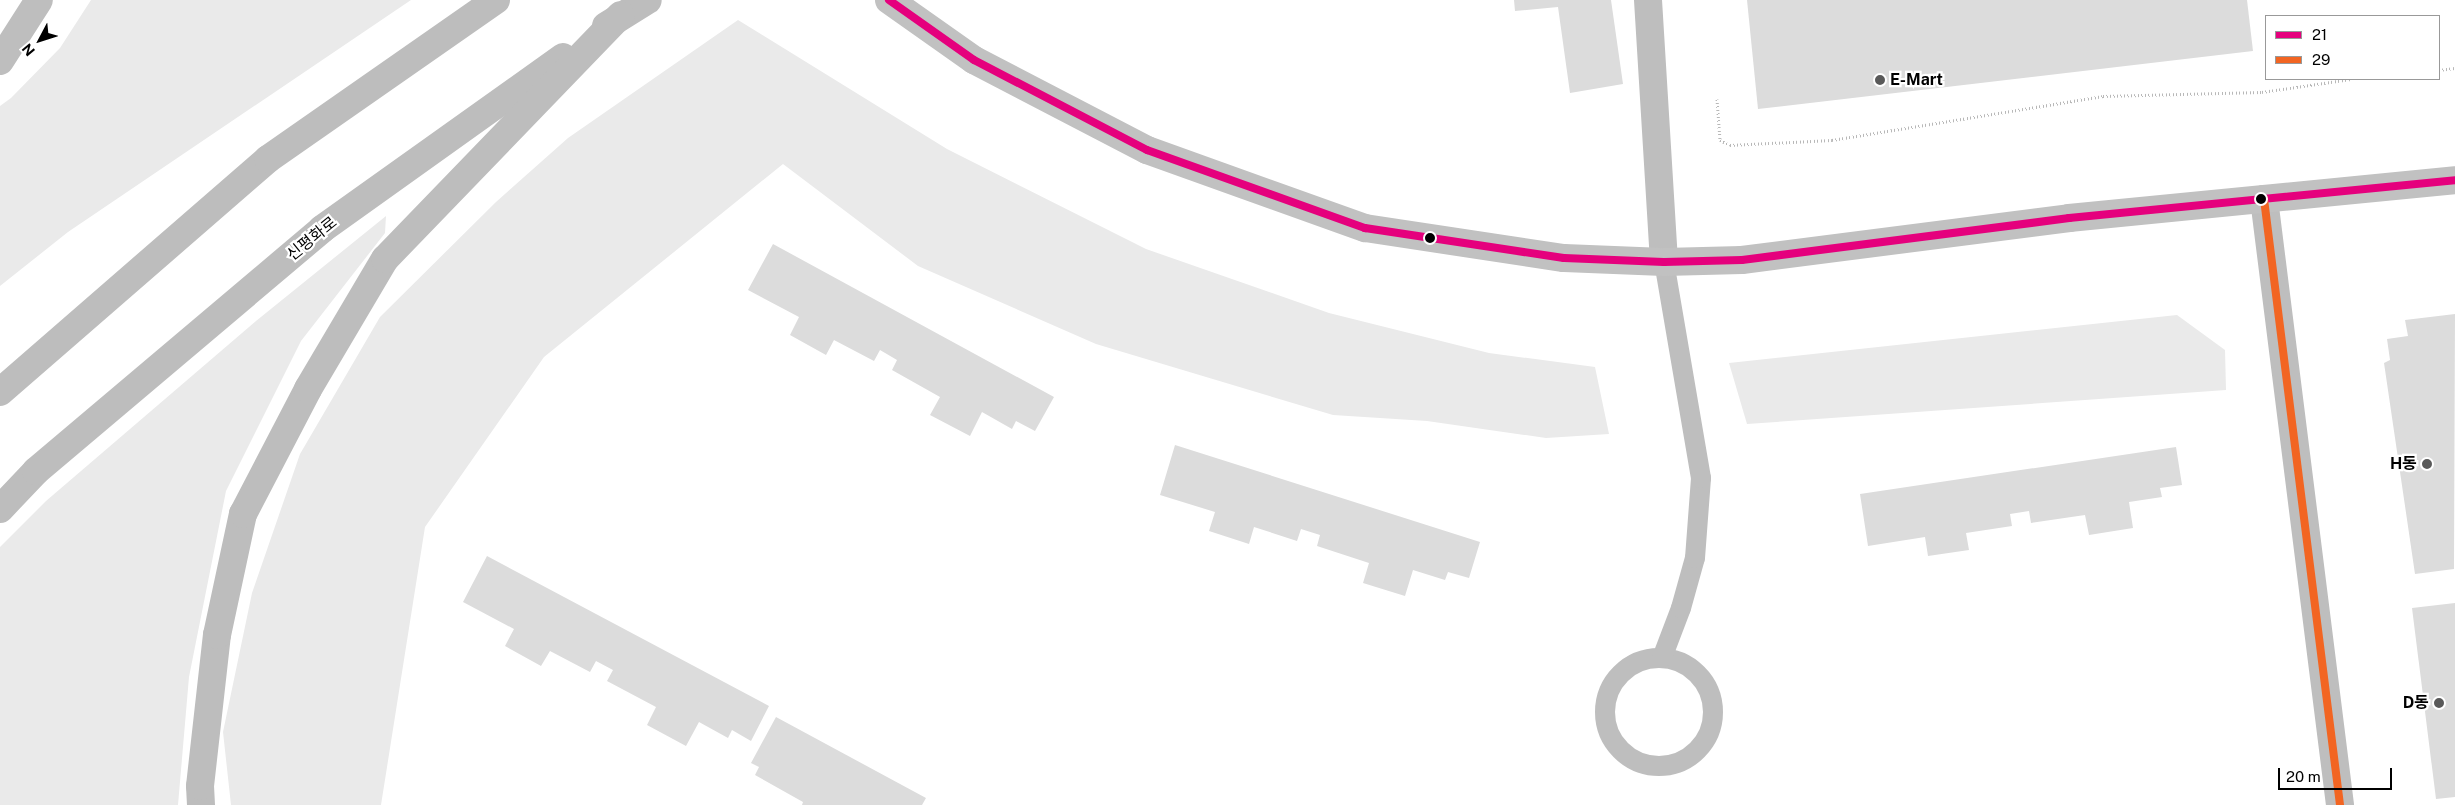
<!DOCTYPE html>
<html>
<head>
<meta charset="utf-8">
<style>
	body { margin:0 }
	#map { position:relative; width:2455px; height:805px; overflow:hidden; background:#fff; font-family:"Public Sans","Noto Sans KR",sans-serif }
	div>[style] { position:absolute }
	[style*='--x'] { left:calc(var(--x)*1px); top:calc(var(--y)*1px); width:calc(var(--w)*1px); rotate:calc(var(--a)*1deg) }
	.green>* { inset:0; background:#eaeaea }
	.building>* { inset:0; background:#dcdcdc }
	.path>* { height:3px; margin-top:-1.5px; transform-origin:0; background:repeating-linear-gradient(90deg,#b8b8b8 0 1px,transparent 0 3.5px) }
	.lane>* { height:20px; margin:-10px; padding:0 10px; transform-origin:10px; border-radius:10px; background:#bebebe }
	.lane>.ring { margin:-10px; padding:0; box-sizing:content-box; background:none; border:20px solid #bebebe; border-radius:50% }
	.street>* { height:28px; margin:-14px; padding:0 14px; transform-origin:14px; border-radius:14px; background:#bebebe }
	.secondary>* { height:28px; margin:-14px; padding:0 14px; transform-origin:14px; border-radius:14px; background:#c1c1c1 }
	.highway>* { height:28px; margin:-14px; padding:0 14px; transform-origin:14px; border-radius:14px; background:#bdbdbd }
	.bus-1>* { height:8px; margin:-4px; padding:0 4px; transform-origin:4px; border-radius:4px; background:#e5007d }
	.bus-2>* { height:8px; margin:-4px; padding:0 4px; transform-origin:4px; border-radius:4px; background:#f26522 }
	.dots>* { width:14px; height:14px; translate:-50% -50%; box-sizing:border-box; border:2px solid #fff; border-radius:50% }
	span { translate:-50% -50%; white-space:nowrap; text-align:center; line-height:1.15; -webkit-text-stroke:4.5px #fff; paint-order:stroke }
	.poi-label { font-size:16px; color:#000; font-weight:700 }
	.left { translate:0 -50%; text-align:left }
	.right { translate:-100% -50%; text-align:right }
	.street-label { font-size:16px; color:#000 }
	.legend { position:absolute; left:2265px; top:15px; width:175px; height:65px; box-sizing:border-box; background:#fff; border:1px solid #999; margin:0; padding:6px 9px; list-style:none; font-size:15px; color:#000 }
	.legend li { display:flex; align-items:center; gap:10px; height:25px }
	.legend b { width:25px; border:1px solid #999 }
	.north { position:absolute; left:15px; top:15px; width:50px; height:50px; -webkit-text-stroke:4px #fff; paint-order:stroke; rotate:230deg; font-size:14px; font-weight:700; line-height:20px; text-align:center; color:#000 }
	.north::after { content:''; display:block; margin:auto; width:18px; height:22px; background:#000; clip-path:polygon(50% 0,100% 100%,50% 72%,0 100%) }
	.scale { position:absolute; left:2278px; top:768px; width:114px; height:22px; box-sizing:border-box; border:2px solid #000; border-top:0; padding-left:6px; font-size:15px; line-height:18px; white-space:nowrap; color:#000; -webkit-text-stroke:4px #fff; paint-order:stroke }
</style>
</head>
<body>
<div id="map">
	<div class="green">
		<div style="clip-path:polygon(91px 0,411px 0,68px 232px,0 286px,0 106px,11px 98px,60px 48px)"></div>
		<div style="clip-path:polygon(738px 20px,947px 149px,1146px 249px,1329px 313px,1489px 353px,1595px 367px,1609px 434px,1546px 438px,1427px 421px,1333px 415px,1096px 344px,918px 266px,783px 164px,544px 357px,425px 527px,381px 805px,231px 805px,223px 732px,252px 593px,300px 454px,380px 317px,496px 202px,568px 138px)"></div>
		<div style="clip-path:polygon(386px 216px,385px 233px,301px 341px,226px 491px,189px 677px,178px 805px,0 805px,0 547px,46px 501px,256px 321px)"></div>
		<div style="clip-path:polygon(2177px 315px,2225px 350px,2226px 390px,1747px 424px,1729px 363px)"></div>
	</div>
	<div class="building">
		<div style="clip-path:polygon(1514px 0,1611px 0,1623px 84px,1570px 93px,1558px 7px,1515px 11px)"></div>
		<div style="clip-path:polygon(1747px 0,2247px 0,2253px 51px,1758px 109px)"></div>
		<div style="clip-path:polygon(773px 244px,1054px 397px,1035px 431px,1016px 421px,1012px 429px,982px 412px,970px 436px,930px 415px,940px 397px,892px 370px,897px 360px,880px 350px,874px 361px,834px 340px,826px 355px,790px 335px,799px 317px,748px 290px)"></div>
		<div style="clip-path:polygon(2455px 314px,2454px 569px,2415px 574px,2384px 363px,2390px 360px,2387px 339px,2408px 336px,2405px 320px)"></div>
		<div style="clip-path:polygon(1175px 445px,1480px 542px,1469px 578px,1448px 572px,1445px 580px,1413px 570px,1405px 596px,1363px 583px,1369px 563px,1317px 546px,1320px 535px,1301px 529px,1297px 541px,1254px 527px,1249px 544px,1209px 531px,1215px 512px,1160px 495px)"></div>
		<div style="clip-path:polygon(2176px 447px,2182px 485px,2160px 488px,2162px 497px,2129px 502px,2133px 528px,2089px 535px,2085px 515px,2031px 523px,2029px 511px,2010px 514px,2012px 526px,1966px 533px,1969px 550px,1928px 556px,1925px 537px,1868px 546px,1860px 494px)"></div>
		<div style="clip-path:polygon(487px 556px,769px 706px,751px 741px,732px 730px,728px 738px,699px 722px,686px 746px,647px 725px,656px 707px,607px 681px,613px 670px,596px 661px,590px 672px,550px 651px,541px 666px,505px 646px,514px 629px,463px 602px)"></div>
		<div style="clip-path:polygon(2455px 603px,2455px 797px,2436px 799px,2412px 608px)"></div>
		<div style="clip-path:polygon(776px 717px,926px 798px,922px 805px,802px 805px,803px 802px,755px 775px,759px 767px,751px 763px)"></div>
	</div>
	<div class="path">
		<div style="--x:2439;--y:70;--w:16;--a:-7"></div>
		<div style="--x:1717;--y:99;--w:41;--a:85.8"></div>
		<div style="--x:1720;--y:140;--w:11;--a:27"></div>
		<div style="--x:1730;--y:145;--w:102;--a:-2.8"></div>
		<div style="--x:1832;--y:140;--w:275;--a:-9.2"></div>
		<div style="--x:2103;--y:96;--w:159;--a:-1.4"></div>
		<div style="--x:2262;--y:92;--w:90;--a:-8.3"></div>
	</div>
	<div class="lane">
		<div class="ring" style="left:1605px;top:658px;width:88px;height:88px"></div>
		<div style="--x:1662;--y:658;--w:53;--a:-69.2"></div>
		<div style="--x:1681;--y:608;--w:52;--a:-74.4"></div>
		<div style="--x:1695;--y:558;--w:80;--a:-85.7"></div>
		<div style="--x:1701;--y:478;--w:219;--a:-99.7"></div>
	</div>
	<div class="street">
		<div style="--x:1648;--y:0;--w:262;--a:86.5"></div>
		<div style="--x:0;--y:61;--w:72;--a:-57.4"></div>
		<div style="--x:2264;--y:199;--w:611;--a:82.85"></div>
	</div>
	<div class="secondary">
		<div style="--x:889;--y:0;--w:104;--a:35.2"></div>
		<div style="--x:974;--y:60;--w:195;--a:27.5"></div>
		<div style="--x:1147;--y:150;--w:232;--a:19.7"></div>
		<div style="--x:1365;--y:228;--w:201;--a:8.6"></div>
		<div style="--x:1564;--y:258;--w:100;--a:2.3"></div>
		<div style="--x:1664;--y:262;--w:78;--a:-1.5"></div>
		<div style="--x:1742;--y:260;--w:330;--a:-7.3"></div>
		<div style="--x:2069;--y:218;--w:388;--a:-5.6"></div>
	</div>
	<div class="highway">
		<div style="--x:606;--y:26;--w:49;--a:-31.8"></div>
		<div style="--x:0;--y:392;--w:355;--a:-41"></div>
		<div style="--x:268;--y:159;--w:278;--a:-34.9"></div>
		<div style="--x:0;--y:509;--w:52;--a:-46.5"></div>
		<div style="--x:36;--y:471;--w:375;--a:-40.2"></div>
		<div style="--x:322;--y:229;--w:296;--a:-35.5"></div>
		<div style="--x:201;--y:805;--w:19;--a:-93"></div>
		<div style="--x:200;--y:786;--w:152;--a:-83.6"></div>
		<div style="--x:217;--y:635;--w:124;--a:-77.9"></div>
		<div style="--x:243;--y:514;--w:141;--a:-62.5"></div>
		<div style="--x:308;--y:389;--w:151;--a:-59.4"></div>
		<div style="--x:385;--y:259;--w:339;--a:-46"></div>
	</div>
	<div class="bus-1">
		<div style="--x:889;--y:0;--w:104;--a:35.2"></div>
		<div style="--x:974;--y:60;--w:195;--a:27.5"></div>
		<div style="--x:1147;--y:150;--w:232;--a:19.7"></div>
		<div style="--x:1365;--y:228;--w:201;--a:8.6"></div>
		<div style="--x:1564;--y:258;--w:100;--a:2.3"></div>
		<div style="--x:1664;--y:262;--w:78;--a:-1.5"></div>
		<div style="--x:1742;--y:260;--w:330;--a:-7.3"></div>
		<div style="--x:2069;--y:218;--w:388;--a:-5.6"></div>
	</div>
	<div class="bus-2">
		<div style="--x:2264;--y:199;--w:611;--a:82.85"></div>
	</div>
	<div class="dots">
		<div style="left:1880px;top:80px;background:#595959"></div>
		<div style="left:2261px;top:199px;background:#000"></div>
		<div style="left:1430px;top:238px;background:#000"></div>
		<div style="left:2427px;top:464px;background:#595959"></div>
		<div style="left:2439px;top:703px;background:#595959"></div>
	</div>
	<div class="poi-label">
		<span class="left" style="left:1890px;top:80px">E-Mart</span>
		<span class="right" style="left:2417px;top:464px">H동</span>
		<span class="right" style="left:2429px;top:703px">D동</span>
	</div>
	<div class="street-label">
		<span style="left:312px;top:239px;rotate:-39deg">신평화로</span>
	</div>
	<ul class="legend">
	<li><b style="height:6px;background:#e5007d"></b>21</li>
	<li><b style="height:6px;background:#f26522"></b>29</li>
	</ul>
	<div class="north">N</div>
	<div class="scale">20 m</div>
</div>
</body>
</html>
